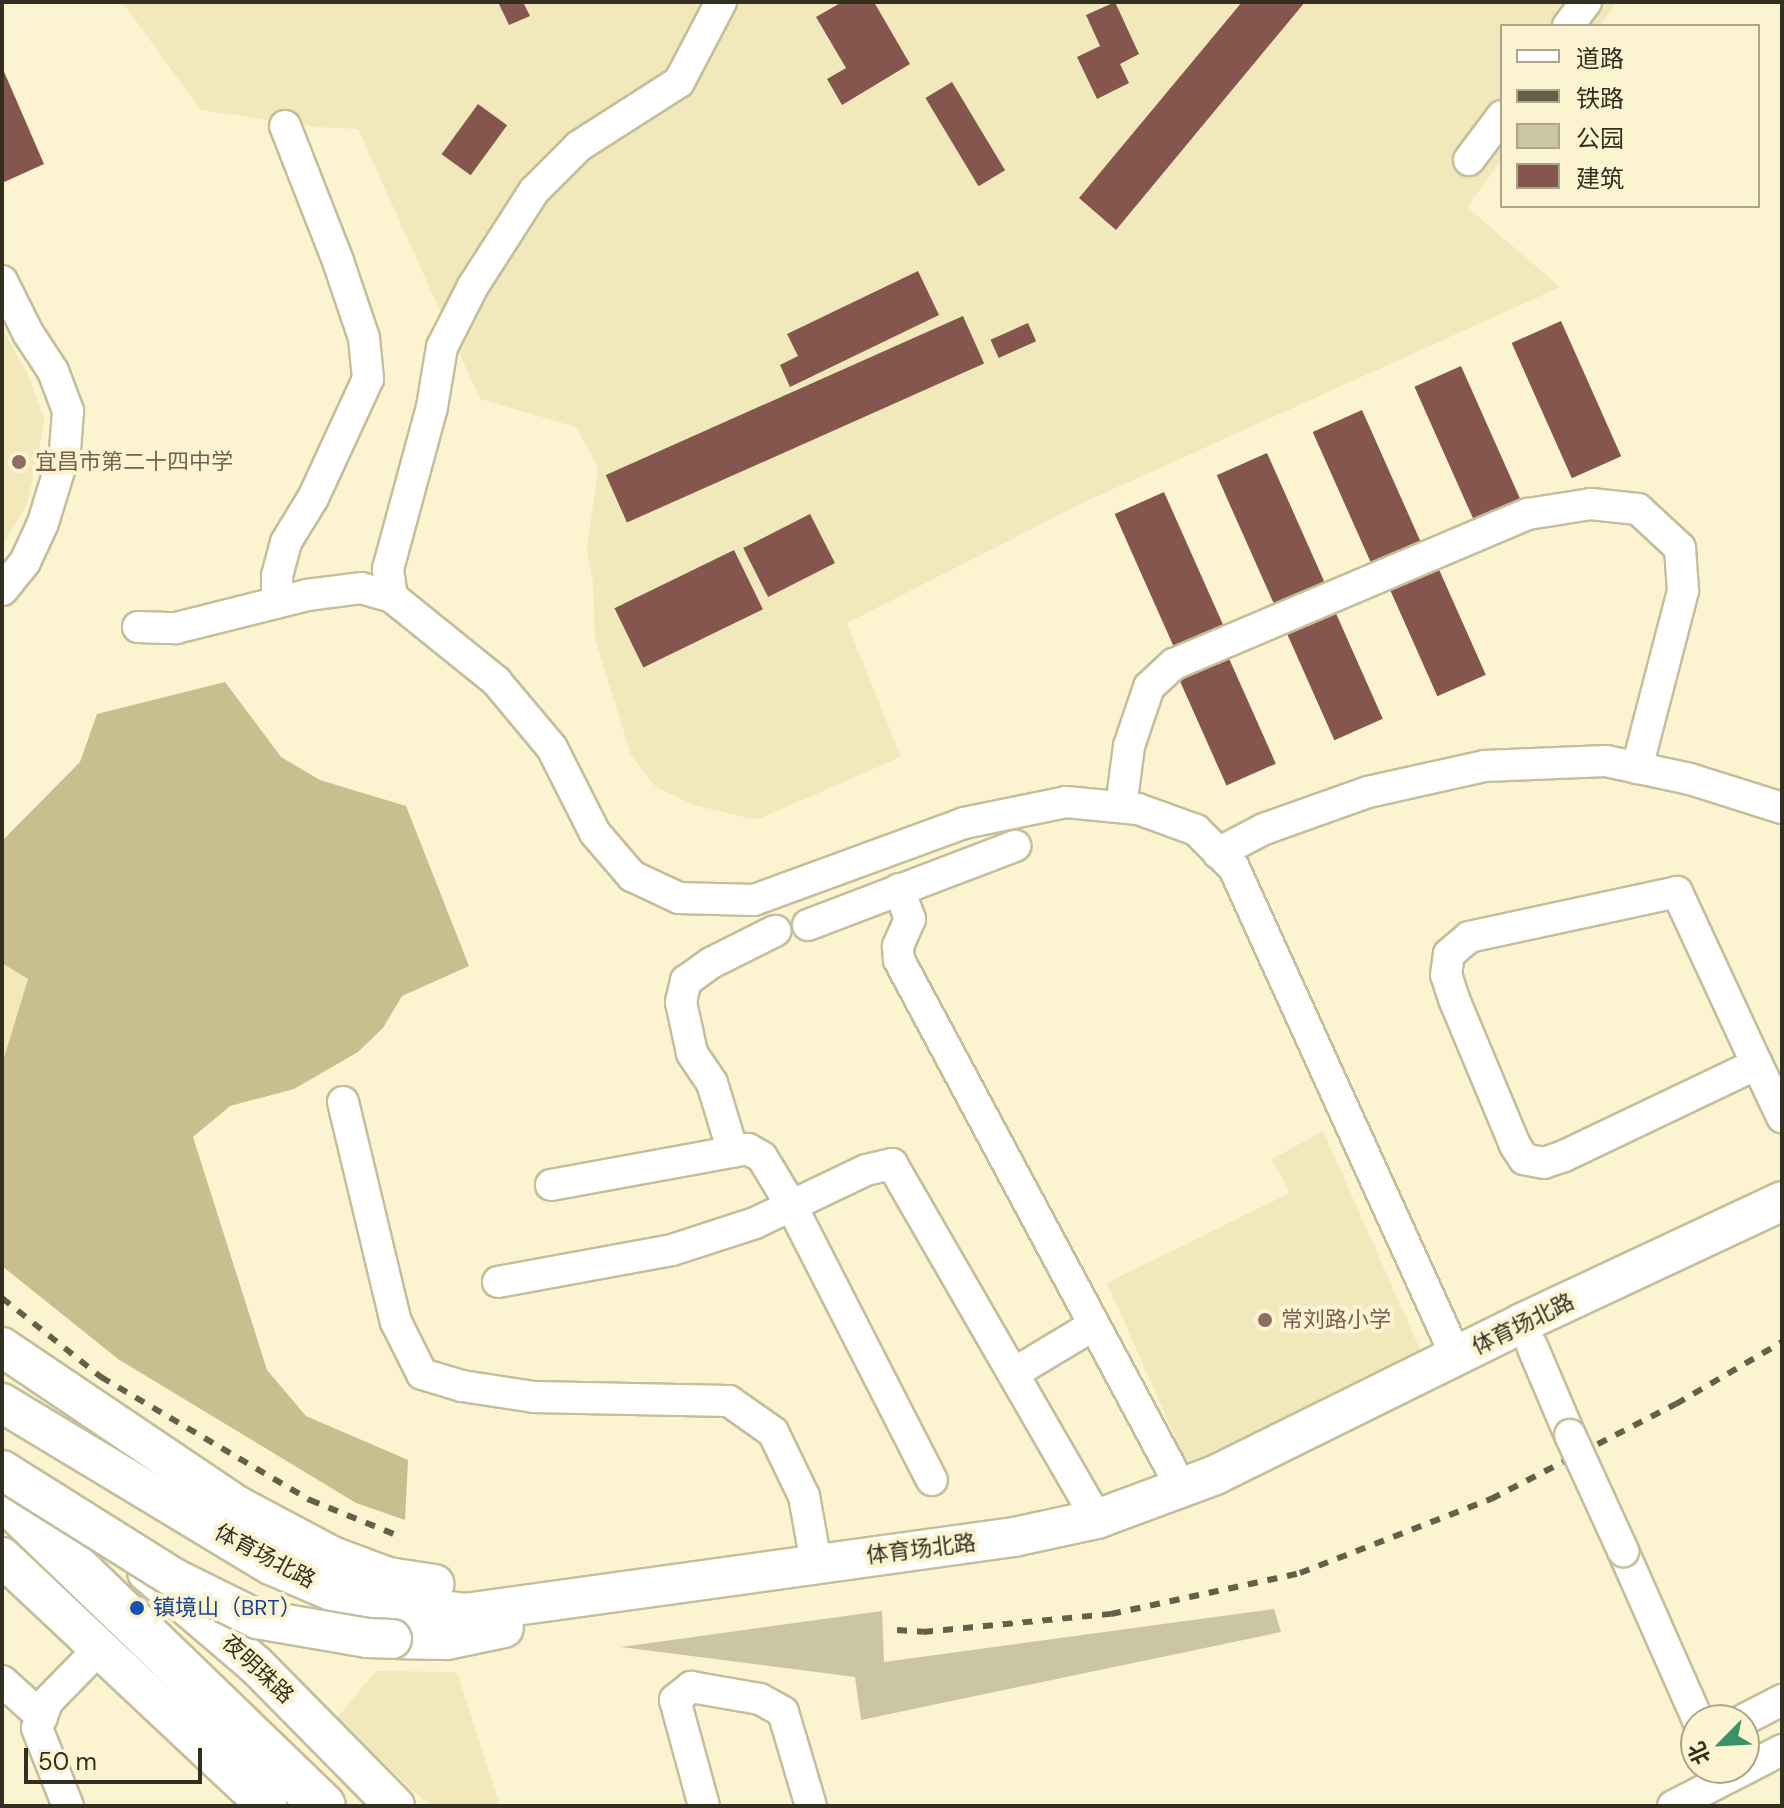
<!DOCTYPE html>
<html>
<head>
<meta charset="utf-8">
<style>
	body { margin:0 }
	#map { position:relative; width:1784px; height:1808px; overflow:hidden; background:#fcf4d0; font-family:"DM Sans","Noto Sans SC",sans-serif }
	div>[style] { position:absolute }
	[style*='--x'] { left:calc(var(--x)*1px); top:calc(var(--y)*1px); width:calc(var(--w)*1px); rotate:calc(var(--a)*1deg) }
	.built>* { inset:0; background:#f1e8bc }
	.green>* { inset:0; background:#ccc5a1 }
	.forest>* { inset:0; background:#c8be8e }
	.building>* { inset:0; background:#85564e; transform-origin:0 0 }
	.roads { filter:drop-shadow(2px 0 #c5be9b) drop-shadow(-2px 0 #c5be9b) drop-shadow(0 2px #c5be9b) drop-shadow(0 -2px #c5be9b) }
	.minor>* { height:30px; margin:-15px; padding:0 15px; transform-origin:15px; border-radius:15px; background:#fff }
	.major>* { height:38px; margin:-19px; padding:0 19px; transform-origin:19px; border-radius:19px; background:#fff }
	.highway>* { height:44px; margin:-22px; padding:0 22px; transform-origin:22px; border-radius:22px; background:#fff }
	.rail>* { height:6px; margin-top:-3px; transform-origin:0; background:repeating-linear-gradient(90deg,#635f4b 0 10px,transparent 0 20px) }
	.bridges { filter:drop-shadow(2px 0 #c5be9b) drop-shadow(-2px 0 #c5be9b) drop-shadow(0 2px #c5be9b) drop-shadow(0 -2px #c5be9b) }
	.minor-bridge>* { height:30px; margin:-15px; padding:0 15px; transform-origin:15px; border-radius:15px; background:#fff }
	.major-bridge>* { height:38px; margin:-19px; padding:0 19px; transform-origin:19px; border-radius:19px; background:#fff }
	.dots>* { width:22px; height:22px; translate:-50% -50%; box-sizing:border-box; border:4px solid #fcf4d0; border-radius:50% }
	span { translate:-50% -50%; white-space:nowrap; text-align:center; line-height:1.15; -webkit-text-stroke:8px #fcf4d0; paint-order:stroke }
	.education-label { font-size:22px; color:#785e54 }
	.left { translate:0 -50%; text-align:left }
	.street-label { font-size:22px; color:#322f21 }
	.transit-label { font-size:22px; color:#164399 }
	.frame { position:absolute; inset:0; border:4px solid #322f21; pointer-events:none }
	.legend { position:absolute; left:1500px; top:24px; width:260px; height:184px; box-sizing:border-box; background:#fcf4d0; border:2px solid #aba58a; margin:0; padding:10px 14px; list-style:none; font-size:24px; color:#322f21 }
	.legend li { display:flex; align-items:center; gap:16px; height:40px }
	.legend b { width:40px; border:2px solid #aba58a }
	.north { position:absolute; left:1680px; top:1704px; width:80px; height:80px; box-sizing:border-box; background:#fcf4d0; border:2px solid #aba58a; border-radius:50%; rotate:246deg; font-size:22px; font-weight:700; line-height:32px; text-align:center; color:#322f21 }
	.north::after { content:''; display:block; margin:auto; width:28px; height:36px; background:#3a9267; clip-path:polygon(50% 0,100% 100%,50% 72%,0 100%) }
	.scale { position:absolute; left:24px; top:1748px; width:178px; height:36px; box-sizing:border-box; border:4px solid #322f21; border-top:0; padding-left:10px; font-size:24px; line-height:28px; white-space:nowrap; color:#322f21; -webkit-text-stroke:6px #fcf4d0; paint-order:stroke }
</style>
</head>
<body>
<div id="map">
	<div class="built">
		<div style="clip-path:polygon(122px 2px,1617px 2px,1600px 26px,1502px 26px,1502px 160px,1467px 207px,1560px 287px,1089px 500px,847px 623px,901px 757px,756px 820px,694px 805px,656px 787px,631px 755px,595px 639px,593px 582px,587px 550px,598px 468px,576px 427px,480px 399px,358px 129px,315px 127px,201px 110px)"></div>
		<div style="clip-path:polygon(2px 328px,28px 375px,45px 421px,27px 504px,2px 547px)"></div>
		<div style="clip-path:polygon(2px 963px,28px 978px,2px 1064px)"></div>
		<div style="clip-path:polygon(1323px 1131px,1424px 1358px,1190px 1470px,1107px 1283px,1290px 1193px,1272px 1159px)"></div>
		<div style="clip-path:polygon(376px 1671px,457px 1672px,500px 1806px,430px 1806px,336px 1719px)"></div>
	</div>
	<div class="green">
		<div style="clip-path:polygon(1274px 1609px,1281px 1632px,861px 1720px,855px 1677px,621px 1647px,882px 1611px,884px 1662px)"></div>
	</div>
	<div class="forest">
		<div style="clip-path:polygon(225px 682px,281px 757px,320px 780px,406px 806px,469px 966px,402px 996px,383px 1028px,358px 1052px,294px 1089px,230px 1106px,193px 1137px,267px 1370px,306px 1416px,408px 1460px,405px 1520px,356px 1503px,118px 1359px,2px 1266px,2px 1064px,28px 979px,2px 963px,2px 841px,80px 762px,97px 714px)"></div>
	</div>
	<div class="building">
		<div style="clip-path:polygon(498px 2px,523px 2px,530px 16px,509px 25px)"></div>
		<div style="clip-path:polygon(842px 2px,874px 2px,910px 64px,842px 105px,827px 79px,846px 68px,816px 17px)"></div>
		<div style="clip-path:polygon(1115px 2px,1139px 54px,1120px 64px,1129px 83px,1097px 99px,1077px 57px,1100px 46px,1086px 15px)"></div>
		<div style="clip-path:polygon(1242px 2px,1305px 2px,1116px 230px,1079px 198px)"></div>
		<div style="clip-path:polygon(2px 67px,44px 164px,2px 183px)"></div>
		<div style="left:952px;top:82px;width:103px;height:31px;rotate:59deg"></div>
		<div style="left:478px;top:104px;width:36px;height:62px;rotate:36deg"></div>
		<div style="clip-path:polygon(918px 271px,939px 315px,790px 387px,780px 365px,798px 356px,787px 334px)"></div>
		<div style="left:963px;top:316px;width:52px;height:391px;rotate:66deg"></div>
		<div style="left:1561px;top:321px;width:148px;height:54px;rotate:66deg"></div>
		<div style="left:1028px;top:323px;width:20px;height:41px;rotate:66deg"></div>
		<div style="left:1461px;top:366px;width:147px;height:51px;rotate:66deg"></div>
		<div style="left:1362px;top:410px;width:147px;height:54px;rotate:66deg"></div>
		<div style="left:1267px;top:453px;width:147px;height:55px;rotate:66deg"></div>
		<div style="left:1164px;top:492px;width:148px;height:54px;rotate:66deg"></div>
		<div style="left:810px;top:514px;width:55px;height:75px;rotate:63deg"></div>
		<div style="left:734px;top:550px;width:66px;height:133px;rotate:64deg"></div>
		<div style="left:1437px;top:565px;width:120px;height:53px;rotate:66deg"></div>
		<div style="left:1334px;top:609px;width:120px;height:53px;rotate:66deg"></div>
		<div style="left:1227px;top:654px;width:120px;height:54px;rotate:66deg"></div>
	</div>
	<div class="roads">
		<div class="minor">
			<div style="--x:721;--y:2;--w:90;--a:117.7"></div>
			<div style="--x:679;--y:82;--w:119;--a:147.4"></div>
			<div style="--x:579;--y:146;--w:64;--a:135"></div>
			<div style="--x:534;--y:191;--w:113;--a:122.7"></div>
			<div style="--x:473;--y:286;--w:68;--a:116.9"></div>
			<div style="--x:442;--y:347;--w:61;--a:99.5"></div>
			<div style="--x:432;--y:407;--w:168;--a:105.2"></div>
			<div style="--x:388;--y:569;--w:28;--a:82"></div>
			<div style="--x:392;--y:597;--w:134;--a:38.9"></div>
			<div style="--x:496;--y:681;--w:87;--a:50.1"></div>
			<div style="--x:552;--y:748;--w:95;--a:63.2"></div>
			<div style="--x:595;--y:833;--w:57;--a:49.3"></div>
			<div style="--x:632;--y:876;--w:52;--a:25.1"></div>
			<div style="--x:679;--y:898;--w:75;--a:1.5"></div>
			<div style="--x:754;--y:900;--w:224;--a:-20.1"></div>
			<div style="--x:964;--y:823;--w:104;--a:-11.6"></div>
			<div style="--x:1066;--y:802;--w:72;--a:5.6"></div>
			<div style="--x:1138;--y:809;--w:62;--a:19.9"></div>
			<div style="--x:1196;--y:830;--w:54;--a:45"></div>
			<div style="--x:1234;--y:868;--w:536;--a:65.54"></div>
			<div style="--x:1568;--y:26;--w:30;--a:-53"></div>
			<div style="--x:1469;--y:160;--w:55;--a:-53.1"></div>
			<div style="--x:2;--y:281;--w:58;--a:63.4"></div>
			<div style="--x:28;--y:333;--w:45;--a:56.7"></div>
			<div style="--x:53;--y:371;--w:43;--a:69.4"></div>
			<div style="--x:68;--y:411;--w:40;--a:94.3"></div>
			<div style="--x:65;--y:451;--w:75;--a:107"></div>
			<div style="--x:43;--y:523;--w:43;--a:114.8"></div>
			<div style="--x:25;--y:562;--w:36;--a:129"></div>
			<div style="--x:277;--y:603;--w:27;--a:-90"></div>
			<div style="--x:277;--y:576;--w:35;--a:-75"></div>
			<div style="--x:286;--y:542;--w:52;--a:-58.5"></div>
			<div style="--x:313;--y:498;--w:131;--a:-65.2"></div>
			<div style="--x:368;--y:379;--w:41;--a:-95.6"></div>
			<div style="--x:364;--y:338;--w:81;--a:-108.7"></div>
			<div style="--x:338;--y:261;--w:145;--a:-111.4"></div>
			<div style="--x:138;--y:627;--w:38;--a:2"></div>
			<div style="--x:176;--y:628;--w:135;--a:-14.1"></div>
			<div style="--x:307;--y:595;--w:54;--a:-7.4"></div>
			<div style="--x:361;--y:588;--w:32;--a:16"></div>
			<div style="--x:1121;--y:807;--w:62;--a:-82.5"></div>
			<div style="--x:1129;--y:746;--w:62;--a:-71.3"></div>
			<div style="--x:1149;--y:687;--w:34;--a:-43"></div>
			<div style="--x:1174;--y:664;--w:384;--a:-23"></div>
			<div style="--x:1528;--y:514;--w:64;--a:-9"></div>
			<div style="--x:1591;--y:504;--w:47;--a:6.1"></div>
			<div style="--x:1638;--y:509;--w:57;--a:42.9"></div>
			<div style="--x:1680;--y:548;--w:43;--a:86"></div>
			<div style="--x:1683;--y:591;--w:183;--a:104.6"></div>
			<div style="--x:1218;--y:853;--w:52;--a:-27.6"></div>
			<div style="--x:1264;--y:829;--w:110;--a:-19.6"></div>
			<div style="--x:1368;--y:792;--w:119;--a:-12.6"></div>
			<div style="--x:1484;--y:766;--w:122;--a:-2.3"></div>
			<div style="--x:1606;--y:761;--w:86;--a:12.1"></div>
			<div style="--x:1690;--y:779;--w:96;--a:17.5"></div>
			<div style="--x:899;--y:889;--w:32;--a:70"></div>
			<div style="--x:910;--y:919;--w:30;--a:114"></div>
			<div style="--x:898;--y:946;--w:14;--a:86"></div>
			<div style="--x:899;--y:960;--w:600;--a:61.85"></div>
			<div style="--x:808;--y:925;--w:222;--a:-20.9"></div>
			<div style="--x:1757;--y:1064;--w:214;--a:154.5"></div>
			<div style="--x:1564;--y:1156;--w:21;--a:161"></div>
			<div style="--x:1544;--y:1163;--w:20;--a:-169"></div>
			<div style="--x:1524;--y:1159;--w:17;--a:-123"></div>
			<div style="--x:1515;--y:1145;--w:158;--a:-112.7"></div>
			<div style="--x:1454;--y:999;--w:25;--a:-108"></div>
			<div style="--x:1446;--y:975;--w:21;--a:-82"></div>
			<div style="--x:1449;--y:954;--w:26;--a:-40"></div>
			<div style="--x:1469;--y:937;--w:213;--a:-12.2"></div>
			<div style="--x:1677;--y:892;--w:190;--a:65.1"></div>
			<div style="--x:1757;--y:1064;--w:59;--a:64.7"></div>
			<div style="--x:343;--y:1102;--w:226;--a:76.5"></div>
			<div style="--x:396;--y:1322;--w:58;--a:63.4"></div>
			<div style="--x:422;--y:1374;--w:42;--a:16.7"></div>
			<div style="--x:462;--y:1386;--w:73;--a:8.7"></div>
			<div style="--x:534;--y:1397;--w:195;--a:1.2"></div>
			<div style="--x:729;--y:1401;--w:54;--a:35.2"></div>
			<div style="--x:773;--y:1432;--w:71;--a:64.2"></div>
			<div style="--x:804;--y:1496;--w:68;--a:79.8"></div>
			<div style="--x:733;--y:1152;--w:72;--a:-106.9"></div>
			<div style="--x:712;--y:1083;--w:36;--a:-124"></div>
			<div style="--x:692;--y:1053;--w:52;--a:-102.2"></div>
			<div style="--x:681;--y:1002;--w:22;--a:-77"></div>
			<div style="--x:686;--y:981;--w:31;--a:-36"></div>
			<div style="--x:711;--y:963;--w:72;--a:-26.6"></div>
			<div style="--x:551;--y:1185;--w:200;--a:-10.4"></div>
			<div style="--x:748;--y:1149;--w:16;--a:30"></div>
			<div style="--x:762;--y:1157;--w:56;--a:58.9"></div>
			<div style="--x:791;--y:1205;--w:309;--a:62.9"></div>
			<div style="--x:498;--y:1282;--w:177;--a:-10.4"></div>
			<div style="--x:672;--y:1250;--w:87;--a:-18"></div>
			<div style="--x:755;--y:1223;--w:123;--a:-25.5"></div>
			<div style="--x:866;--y:1170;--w:27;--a:-13"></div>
			<div style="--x:892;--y:1164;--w:410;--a:60"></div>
			<div style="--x:1532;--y:1346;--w:97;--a:66.9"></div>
			<div style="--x:1014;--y:1373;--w:93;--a:-31"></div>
			<div style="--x:1623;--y:1551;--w:185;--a:66.1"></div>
			<div style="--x:2;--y:1681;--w:54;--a:42"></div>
			<div style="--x:1745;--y:1719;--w:42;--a:-27.2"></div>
			<div style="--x:68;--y:1806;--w:84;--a:-111.7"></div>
			<div style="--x:37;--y:1728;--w:29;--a:-68"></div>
			<div style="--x:48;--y:1701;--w:71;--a:-45.6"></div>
			<div style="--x:704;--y:1806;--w:110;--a:-105.3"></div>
			<div style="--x:675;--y:1700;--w:21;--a:-39"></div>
			<div style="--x:691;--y:1687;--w:70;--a:9.9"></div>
			<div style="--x:760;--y:1699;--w:26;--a:29"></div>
			<div style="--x:783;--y:1712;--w:98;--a:73.4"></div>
			<div style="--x:1673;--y:1806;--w:123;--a:-27.2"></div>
		</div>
		<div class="major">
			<div style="--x:2;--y:1347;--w:285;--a:34"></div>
			<div style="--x:238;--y:1506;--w:106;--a:28"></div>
			<div style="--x:332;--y:1556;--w:60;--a:20.6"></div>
			<div style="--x:388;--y:1577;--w:47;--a:8.7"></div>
			<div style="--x:2;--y:1403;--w:314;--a:31.1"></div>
			<div style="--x:271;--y:1565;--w:86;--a:23.3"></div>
			<div style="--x:350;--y:1599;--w:116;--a:6.9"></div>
			<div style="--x:465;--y:1613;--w:554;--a:-7.88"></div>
			<div style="--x:1014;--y:1537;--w:85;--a:-12.2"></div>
			<div style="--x:1097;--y:1519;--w:126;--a:-20.4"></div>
			<div style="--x:1215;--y:1475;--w:343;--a:-26.3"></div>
			<div style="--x:1522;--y:1323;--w:287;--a:-25.1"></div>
			<div style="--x:2;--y:1557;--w:364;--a:43.2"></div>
			<div style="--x:147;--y:1572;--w:143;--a:40.5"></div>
			<div style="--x:256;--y:1665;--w:198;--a:45.4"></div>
			<div style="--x:392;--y:1639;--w:55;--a:1"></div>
			<div style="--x:447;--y:1640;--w:58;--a:-11.9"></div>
		</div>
		<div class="highway">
			<div style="--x:2;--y:1496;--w:446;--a:44"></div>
		</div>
	</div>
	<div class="rail">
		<div style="--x:2;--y:1298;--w:127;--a:38.6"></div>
		<div style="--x:101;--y:1377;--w:243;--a:30.5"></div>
		<div style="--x:310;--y:1500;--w:98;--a:22.1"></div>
		<div style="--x:897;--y:1630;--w:26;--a:4"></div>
		<div style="--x:923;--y:1632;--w:189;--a:-5.5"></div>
		<div style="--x:1111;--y:1614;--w:193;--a:-12.2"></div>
		<div style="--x:1300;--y:1573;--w:205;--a:-21.2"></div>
		<div style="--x:1491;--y:1499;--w:208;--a:-27.2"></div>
		<div style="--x:1676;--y:1404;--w:123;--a:-30.3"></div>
	</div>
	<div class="bridges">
		<div class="minor-bridge">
			<div style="--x:1570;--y:1435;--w:128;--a:65.4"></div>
		</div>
		<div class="major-bridge">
			<div style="--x:2;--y:1470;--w:203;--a:32.1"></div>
			<div style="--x:174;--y:1578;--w:93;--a:26.3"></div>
			<div style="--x:257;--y:1619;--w:112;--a:9.8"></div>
			<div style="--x:367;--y:1638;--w:25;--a:2"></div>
		</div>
	</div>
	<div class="dots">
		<div style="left:19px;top:462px;background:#8d6e63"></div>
		<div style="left:1265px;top:1320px;background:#8d6e63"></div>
		<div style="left:137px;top:1608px;background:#1a4fb4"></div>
	</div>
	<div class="education-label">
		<span class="left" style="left:35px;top:462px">宜昌市第二十四中学</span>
		<span class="left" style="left:1281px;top:1320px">常刘路小学</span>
	</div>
	<div class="street-label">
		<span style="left:1523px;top:1324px;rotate:-26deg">体育场北路</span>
		<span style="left:921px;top:1549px;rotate:-7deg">体育场北路</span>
		<span style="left:265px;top:1556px;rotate:28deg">体育场北路</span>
		<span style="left:258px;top:1669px;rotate:43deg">夜明珠路</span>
	</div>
	<div class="transit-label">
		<span class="left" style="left:153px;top:1608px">镇境山（BRT）</span>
	</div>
	<div class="frame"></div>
	<ul class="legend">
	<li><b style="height:10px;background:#fff"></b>道路</li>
	<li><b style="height:10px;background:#635f4b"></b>铁路</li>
	<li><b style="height:22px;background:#ccc5a1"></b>公园</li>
	<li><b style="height:22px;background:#85564e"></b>建筑</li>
	</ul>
	<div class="north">北</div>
	<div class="scale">50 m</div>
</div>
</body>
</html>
